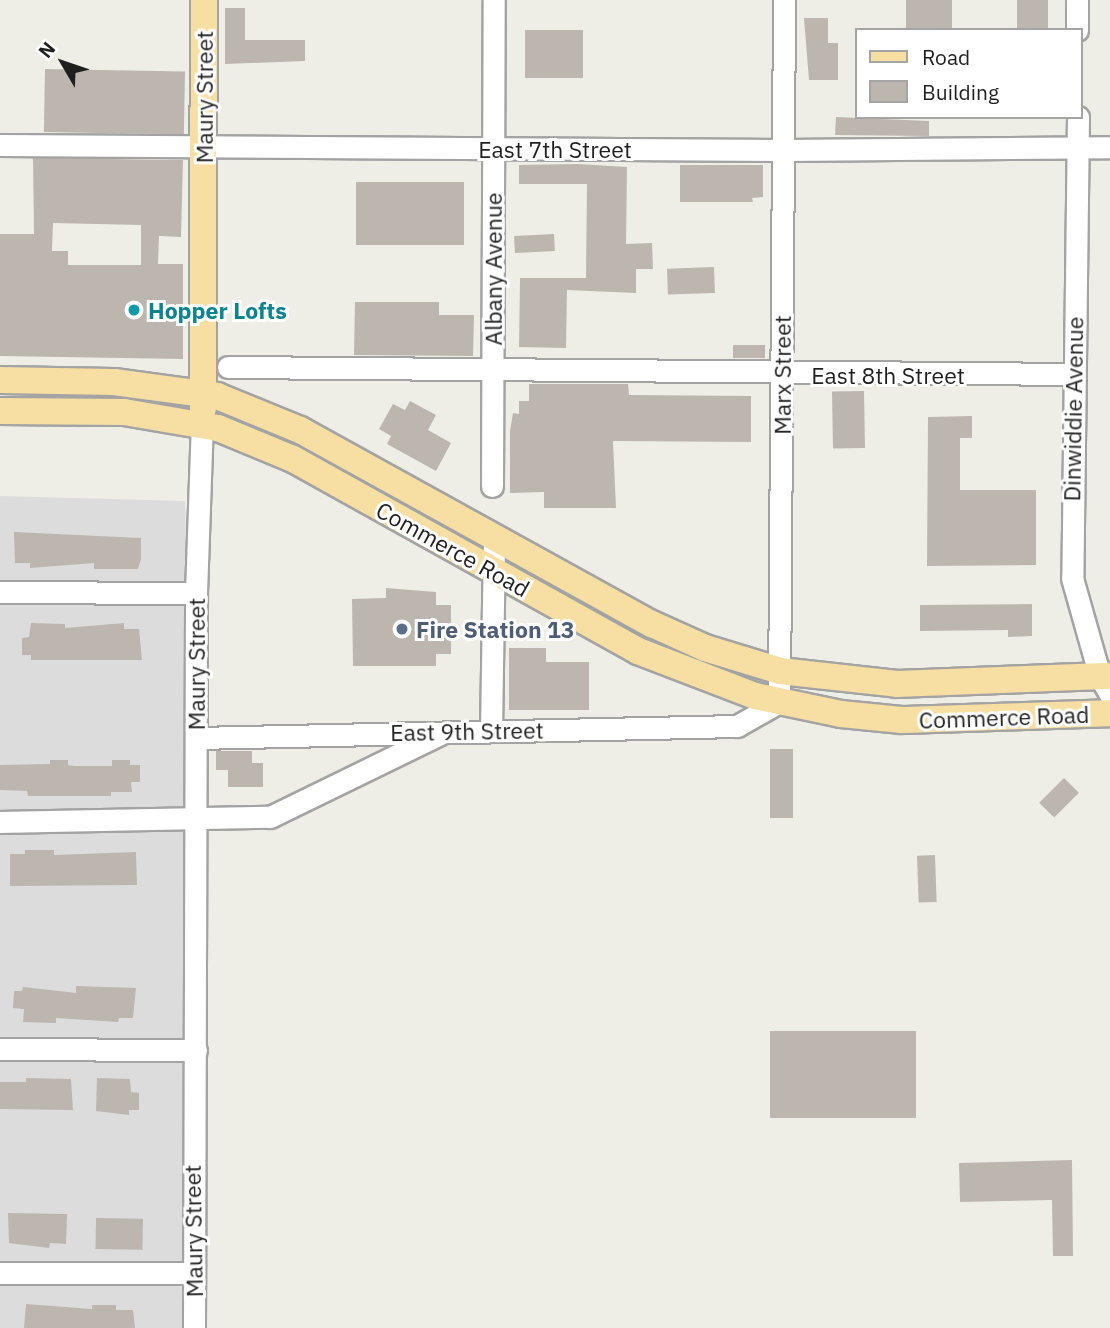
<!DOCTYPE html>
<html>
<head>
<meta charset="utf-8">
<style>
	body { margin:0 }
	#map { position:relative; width:1110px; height:1328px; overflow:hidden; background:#efeee6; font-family:"IBM Plex Sans",sans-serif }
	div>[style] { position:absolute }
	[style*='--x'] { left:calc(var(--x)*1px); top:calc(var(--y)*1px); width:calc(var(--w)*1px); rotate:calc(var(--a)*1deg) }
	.residential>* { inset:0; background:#dddcdc }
	.building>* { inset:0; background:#bcb6af; transform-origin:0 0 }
	.roads { filter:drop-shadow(2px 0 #a3a3a3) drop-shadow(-2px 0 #a3a3a3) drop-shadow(0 2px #a3a3a3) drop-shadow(0 -2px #a3a3a3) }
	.minor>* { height:21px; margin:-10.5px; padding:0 10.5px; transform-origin:10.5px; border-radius:10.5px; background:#fff }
	.major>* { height:26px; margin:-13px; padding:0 13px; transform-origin:13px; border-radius:13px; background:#f7dfa4 }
	.dots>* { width:19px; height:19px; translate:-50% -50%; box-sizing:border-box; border:4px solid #fff; border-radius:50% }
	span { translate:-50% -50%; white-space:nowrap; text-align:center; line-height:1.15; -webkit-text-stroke:6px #fff; paint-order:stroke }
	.street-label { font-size:23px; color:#1f1f1f }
	.culture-label { font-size:23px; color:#0d838f; font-weight:700 }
	.left { translate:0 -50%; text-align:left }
	.service-label { font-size:23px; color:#4e5e75; font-weight:700 }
	.legend { position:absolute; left:855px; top:28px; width:228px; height:91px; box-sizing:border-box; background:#fff; border:2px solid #a5a5a5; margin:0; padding:9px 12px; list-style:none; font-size:21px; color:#1f1f1f }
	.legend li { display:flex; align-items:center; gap:14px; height:35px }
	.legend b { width:35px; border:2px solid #a5a5a5 }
	.north { position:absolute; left:28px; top:28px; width:70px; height:70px; -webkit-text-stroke:5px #fff; paint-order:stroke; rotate:309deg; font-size:19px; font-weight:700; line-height:28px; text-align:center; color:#1f1f1f }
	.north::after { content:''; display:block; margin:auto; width:24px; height:32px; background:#1f1f1f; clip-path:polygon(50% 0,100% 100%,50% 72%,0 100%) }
</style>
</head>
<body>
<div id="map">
	<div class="residential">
		<div style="clip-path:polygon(0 496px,185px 501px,196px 934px,193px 1328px,0 1328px)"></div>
	</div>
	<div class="building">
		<div style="left:906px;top:0;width:46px;height:30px"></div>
		<div style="left:1017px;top:0;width:31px;height:30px"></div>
		<div style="clip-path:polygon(225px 8px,245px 8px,245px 40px,305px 40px,305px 61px,225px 64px)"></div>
		<div style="clip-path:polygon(804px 18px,828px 18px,828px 43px,838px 43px,838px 80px,809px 80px)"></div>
		<div style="left:525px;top:30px;width:58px;height:48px"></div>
		<div style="left:45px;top:69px;width:140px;height:63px;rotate:1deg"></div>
		<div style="clip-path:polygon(836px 117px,929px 121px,929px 136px,835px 135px)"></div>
		<div style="clip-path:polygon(evenodd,33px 158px,183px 160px,181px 237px,159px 236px,158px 264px,183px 264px,183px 359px,0 356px,0 234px,34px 234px,33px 158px,53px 223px,141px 225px,141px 265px,68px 265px,68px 251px,52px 251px,53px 223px)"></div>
		<div style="clip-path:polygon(578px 164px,627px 167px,626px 244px,652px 243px,653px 269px,636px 269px,636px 293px,567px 290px,566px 348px,519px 347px,520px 278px,586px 278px,587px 184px,519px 184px,519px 165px)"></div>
		<div style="clip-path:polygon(680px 165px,763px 165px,763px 197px,752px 198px,753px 202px,680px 202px)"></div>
		<div style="left:356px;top:182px;width:108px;height:63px"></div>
		<div style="left:554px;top:234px;width:17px;height:40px;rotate:87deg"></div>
		<div style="left:714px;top:267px;width:26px;height:47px;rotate:88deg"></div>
		<div style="clip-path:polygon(355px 302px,439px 302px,439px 315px,474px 315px,473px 356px,354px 355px)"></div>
		<div style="left:733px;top:345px;width:32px;height:13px"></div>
		<div style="clip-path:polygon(529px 384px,628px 384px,629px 395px,751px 396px,751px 442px,613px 441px,616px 508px,544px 508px,544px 492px,510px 493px,510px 431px,513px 413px,519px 414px,519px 401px,529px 401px)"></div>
		<div style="left:864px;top:391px;width:57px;height:32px;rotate:89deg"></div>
		<div style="clip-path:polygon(410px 401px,436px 415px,428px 430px,451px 443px,436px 471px,387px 444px,391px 436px,379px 429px,393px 404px,405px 410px)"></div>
		<div style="clip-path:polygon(972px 416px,972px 438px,960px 438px,960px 490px,1036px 490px,1036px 565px,927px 566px,928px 417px)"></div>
		<div style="clip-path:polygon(14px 532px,141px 538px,141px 559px,138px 569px,94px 569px,94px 563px,30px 568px,30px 563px,15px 563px)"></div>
		<div style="clip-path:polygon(386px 588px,436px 592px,436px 605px,451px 605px,451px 654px,436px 654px,436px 666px,353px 666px,352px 599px,386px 598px)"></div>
		<div style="clip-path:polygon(1032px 604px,1032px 636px,1008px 637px,1008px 630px,920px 631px,920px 605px)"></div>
		<div style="clip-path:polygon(31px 623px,65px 624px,65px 628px,124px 623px,124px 629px,139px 629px,142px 660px,31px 660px,31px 655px,22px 655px,22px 638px,29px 637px)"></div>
		<div style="clip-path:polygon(509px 648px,546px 648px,546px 662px,589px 662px,589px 710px,509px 710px)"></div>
		<div style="left:770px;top:749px;width:23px;height:69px"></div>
		<div style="clip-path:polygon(216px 751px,252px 751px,252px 763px,263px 763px,263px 787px,228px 787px,228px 770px,216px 770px)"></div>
		<div style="clip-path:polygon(50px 760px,68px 760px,68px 765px,74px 766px,112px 766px,112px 760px,130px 760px,130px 765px,140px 765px,140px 782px,131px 782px,132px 792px,111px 792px,111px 796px,28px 796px,27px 791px,0 790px,0 765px,50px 764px)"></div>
		<div style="left:1064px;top:778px;width:21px;height:35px;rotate:45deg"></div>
		<div style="clip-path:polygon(25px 850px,54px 850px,54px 855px,136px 852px,137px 885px,10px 886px,10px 854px,25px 854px)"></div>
		<div style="left:935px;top:855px;width:47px;height:18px;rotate:88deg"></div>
		<div style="clip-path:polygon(76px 986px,136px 988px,133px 1018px,119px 1018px,118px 1022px,56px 1018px,56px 1023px,23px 1022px,24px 1009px,13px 1008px,14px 991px,22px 991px,23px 987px,76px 993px)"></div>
		<div style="left:770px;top:1031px;width:146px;height:87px"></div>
		<div style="clip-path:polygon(26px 1078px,71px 1079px,73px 1110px,0 1109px,0 1082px,26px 1082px)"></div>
		<div style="clip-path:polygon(97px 1078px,130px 1079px,131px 1092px,139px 1093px,139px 1110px,129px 1110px,129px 1115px,96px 1111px)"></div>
		<div style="clip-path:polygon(1072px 1160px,1073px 1256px,1053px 1256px,1052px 1200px,960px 1202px,959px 1163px)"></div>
		<div style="clip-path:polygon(8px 1213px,67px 1214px,66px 1244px,50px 1243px,49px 1248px,9px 1243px)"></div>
		<div style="left:96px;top:1218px;width:47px;height:31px;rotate:1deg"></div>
		<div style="clip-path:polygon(26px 1304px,92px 1309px,92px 1305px,116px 1305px,116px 1310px,133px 1310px,135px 1328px,24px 1328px)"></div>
	</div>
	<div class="roads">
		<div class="minor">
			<div style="--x:1077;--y:0;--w:30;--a:90"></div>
			<div style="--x:1078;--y:117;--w:461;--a:90.7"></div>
			<div style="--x:1072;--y:578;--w:103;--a:74.2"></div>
			<div style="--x:1100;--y:677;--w:20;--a:60"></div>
			<div style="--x:0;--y:145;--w:784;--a:0.37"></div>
			<div style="--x:784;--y:150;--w:326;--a:-0.5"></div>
			<div style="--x:228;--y:367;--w:845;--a:0.47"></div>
			<div style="--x:492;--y:486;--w:486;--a:-89.8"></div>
			<div style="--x:0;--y:592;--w:196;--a:0.3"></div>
			<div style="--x:491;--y:731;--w:193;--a:-89.1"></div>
			<div style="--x:196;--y:738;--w:541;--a:-1.27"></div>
			<div style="--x:737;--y:726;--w:48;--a:-29.7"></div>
			<div style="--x:779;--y:702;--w:702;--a:-89.59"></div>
			<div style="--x:0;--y:822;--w:270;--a:-1.1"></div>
			<div style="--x:270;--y:817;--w:189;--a:-26"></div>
			<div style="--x:0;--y:1049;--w:196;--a:0.3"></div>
			<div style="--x:0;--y:1273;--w:194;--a:0"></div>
			<div style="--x:194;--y:1328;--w:735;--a:-89.84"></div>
			<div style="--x:196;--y:593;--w:169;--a:-88"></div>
		</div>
		<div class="major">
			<div style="--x:0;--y:380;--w:114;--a:1"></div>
			<div style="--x:114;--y:382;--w:104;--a:7.7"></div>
			<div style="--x:217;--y:396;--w:90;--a:22.3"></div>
			<div style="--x:300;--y:430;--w:402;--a:28.9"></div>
			<div style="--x:652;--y:624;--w:58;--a:24.4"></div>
			<div style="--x:705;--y:648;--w:78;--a:17"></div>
			<div style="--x:780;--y:671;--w:118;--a:6.3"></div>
			<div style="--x:897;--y:684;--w:213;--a:-2.2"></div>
			<div style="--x:203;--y:408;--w:408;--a:-89.9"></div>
			<div style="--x:0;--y:411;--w:124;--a:0.5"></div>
			<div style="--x:124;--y:412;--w:95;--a:9.7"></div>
			<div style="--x:218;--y:428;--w:81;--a:22.5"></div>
			<div style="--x:293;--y:459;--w:395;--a:29.1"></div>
			<div style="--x:638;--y:651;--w:125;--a:21"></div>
			<div style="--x:755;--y:696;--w:88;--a:11.8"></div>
			<div style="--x:841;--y:714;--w:61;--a:5.6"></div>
			<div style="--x:902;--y:720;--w:208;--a:-1.9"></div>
		</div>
	</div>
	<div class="dots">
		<div style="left:134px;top:310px;background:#0f9aa8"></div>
		<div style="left:402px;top:629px;background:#5c6f8a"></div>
	</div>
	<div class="street-label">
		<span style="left:204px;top:97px;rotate:-90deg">Maury Street</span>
		<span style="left:555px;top:149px">East 7th Street</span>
		<span style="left:493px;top:269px;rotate:-90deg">Albany Avenue</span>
		<span style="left:782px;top:375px;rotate:-90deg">Marx Street</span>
		<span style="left:888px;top:375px">East 8th Street</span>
		<span style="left:1073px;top:409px;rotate:-89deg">Dinwiddie Avenue</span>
		<span style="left:453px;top:549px;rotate:29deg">Commerce Road</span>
		<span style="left:196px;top:664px;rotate:-90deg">Maury Street</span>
		<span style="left:1004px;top:717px;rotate:-2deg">Commerce Road</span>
		<span style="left:467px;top:731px;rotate:-1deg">East 9th Street</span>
		<span style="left:193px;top:1231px;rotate:-91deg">Maury Street</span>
	</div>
	<div class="culture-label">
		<span class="left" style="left:148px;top:310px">Hopper Lofts</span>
	</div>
	<div class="service-label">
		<span class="left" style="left:416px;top:629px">Fire Station 13</span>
	</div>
	<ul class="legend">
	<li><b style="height:9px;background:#f7dfa4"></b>Road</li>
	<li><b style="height:19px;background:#bcb6af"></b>Building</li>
	</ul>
	<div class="north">N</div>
</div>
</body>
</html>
